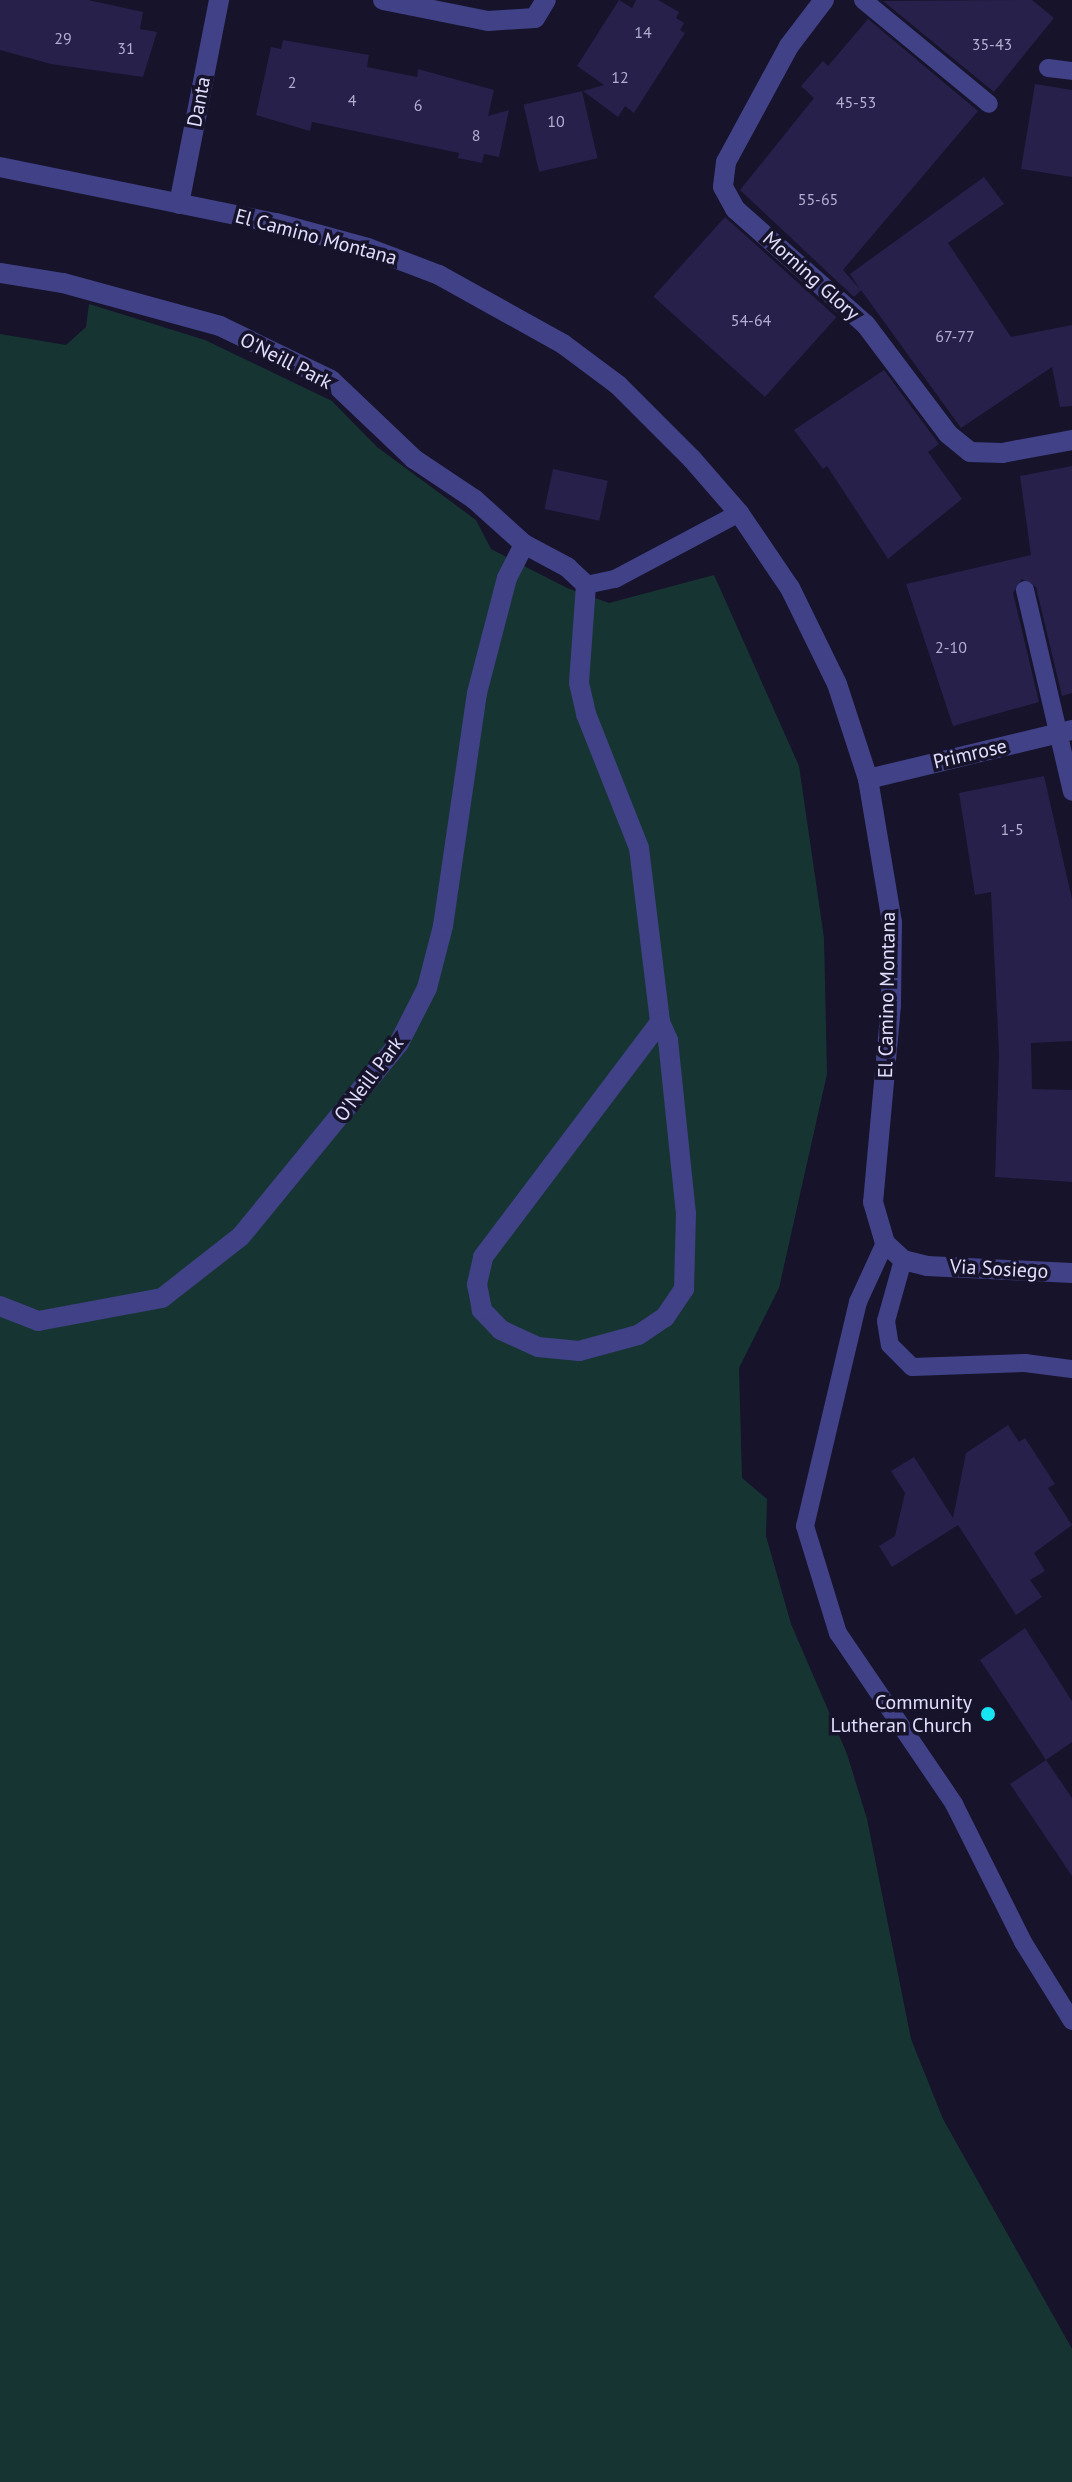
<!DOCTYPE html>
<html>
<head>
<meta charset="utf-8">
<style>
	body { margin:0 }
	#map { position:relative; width:1072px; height:2482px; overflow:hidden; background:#16132b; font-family:"PT Sans",sans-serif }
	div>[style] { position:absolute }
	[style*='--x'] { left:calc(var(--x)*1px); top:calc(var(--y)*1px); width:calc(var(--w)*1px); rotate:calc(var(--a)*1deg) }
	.green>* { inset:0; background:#163532 }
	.building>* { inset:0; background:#27204b; transform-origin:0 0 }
	.service>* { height:18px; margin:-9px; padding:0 9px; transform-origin:9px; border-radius:9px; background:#414187 }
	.minor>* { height:20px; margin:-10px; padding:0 10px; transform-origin:10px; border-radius:10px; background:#414187 }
	.tertiary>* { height:20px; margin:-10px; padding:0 10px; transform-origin:10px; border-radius:10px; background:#414187 }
	.dots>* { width:22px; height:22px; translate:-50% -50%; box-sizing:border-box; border:4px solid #16132b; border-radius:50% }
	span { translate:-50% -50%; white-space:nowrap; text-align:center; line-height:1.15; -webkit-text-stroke:7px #16132b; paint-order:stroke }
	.number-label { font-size:16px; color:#b2afd0 }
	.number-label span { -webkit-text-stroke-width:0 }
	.street-label { font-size:20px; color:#e1dffd }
	.poi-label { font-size:20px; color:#e1dffd }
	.right { translate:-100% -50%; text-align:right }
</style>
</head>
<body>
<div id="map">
	<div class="green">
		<div style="clip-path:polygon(89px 304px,205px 340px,332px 401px,377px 447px,476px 520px,491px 549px,567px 588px,609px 603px,714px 575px,799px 766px,824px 938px,827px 1074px,779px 1288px,739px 1368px,742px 1478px,767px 1499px,766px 1536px,791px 1624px,847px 1754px,867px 1819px,911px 2039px,943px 2119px,1072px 2349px,1072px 2482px,0 2482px,0 334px,66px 345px,86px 327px)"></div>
	</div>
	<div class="building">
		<div style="clip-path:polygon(0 0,88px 0,143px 12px,140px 29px,157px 32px,143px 77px,51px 64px,0 50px)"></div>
		<div style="clip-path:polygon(619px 0,632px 8px,636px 0,658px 0,679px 12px,676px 18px,684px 23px,680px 30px,685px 33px,634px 113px,625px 106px,618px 117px,583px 91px,604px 85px,577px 66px)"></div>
		<div style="clip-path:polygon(1032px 0,1054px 18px,994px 92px,883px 1px)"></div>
		<div style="clip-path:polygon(868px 19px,978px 111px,843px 270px,860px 289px,850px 274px,984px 177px,1004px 204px,948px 243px,1011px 337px,1072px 325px,1072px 406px,1060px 407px,1052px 367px,961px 428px,861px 290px,854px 297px,740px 190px,814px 98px,801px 86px,823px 61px,828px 66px)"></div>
		<div style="clip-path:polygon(283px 40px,369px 55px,367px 67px,417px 77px,418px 69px,494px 90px,488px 116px,509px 110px,499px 157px,484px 154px,482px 163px,458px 158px,459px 153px,312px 122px,310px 131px,256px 115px,271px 47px,281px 49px)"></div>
		<div style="clip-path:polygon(1035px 84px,1072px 90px,1072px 177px,1021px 169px)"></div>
		<div style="left:582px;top:91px;width:69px;height:60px;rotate:77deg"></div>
		<div style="left:725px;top:217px;width:150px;height:107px;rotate:42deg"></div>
		<div style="clip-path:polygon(884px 370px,939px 444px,928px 452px,962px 499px,888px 559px,827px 466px,823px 469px,794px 430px)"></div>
		<div style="clip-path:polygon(1072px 466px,1072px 693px,1062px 696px,1036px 587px,1022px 579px,1013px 593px,1039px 702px,953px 726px,906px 584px,1031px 555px,1020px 476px)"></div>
		<div style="left:553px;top:469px;width:56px;height:41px;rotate:12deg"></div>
		<div style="clip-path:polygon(1044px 776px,1072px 899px,1072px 1041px,1031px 1043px,1032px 1089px,1072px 1090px,1072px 1182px,995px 1177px,999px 1053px,991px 892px,975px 895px,959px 793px)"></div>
		<div style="clip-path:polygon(1008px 1425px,1019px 1442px,1025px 1438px,1055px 1484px,1048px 1488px,1072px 1525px,1034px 1553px,1045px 1571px,1030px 1580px,1042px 1597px,1016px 1615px,958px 1525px,892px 1567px,879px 1546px,895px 1536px,905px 1493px,891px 1471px,914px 1457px,953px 1518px,966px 1453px)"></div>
		<div style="clip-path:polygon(1025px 1628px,1072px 1701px,1072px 1742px,1046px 1760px,980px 1660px)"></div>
		<div style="clip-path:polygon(1046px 1760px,1072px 1798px,1072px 1876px,1010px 1784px)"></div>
	</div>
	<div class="service">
		<div style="--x:863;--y:0;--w:163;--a:39.5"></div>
		<div style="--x:1048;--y:68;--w:24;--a:7"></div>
		<div style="--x:586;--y:585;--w:30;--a:-12"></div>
		<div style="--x:615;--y:579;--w:140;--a:-28"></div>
		<div style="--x:1025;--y:590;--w:207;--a:76.9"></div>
		<div style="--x:885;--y:1243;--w:65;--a:114.6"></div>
		<div style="--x:858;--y:1302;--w:230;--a:103.3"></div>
		<div style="--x:805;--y:1526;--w:112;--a:72.9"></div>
		<div style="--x:838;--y:1633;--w:207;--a:55.8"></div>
		<div style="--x:954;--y:1804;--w:154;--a:63.4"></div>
		<div style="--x:1023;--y:1942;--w:93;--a:58.2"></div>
		<div style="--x:903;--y:1260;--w:63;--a:105.6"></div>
		<div style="--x:886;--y:1321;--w:24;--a:81"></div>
		<div style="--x:890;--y:1345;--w:31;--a:45"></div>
		<div style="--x:912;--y:1367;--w:113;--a:-2"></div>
		<div style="--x:1025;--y:1363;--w:47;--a:7.3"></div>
	</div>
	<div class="minor">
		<div style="--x:383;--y:0;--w:107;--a:11.3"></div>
		<div style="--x:488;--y:21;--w:47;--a:-3.7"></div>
		<div style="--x:535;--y:18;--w:21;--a:-59"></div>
		<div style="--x:824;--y:0;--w:58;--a:127.3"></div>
		<div style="--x:789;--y:46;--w:132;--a:118.5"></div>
		<div style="--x:726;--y:162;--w:25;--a:97"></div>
		<div style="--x:723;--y:187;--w:25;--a:61"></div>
		<div style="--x:735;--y:209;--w:175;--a:41.5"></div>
		<div style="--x:866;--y:325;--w:136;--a:53"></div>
		<div style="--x:948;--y:434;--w:28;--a:39"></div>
		<div style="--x:970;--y:452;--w:32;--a:2"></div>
		<div style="--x:1002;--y:453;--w:71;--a:-10.5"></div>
		<div style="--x:179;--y:204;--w:208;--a:-78.9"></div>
		<div style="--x:0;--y:273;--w:64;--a:9"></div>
		<div style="--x:63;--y:283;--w:163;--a:15.3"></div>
		<div style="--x:220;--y:326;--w:123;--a:25.9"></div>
		<div style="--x:331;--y:380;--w:115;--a:43.6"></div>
		<div style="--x:414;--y:459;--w:72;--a:33.7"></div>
		<div style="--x:474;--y:499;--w:67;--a:42"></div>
		<div style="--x:524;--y:544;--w:49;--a:28.1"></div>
		<div style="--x:567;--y:567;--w:26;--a:43"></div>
		<div style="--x:586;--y:585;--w:98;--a:94.1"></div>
		<div style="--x:579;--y:683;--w:32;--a:77"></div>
		<div style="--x:586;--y:714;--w:144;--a:68.4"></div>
		<div style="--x:639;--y:848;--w:175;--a:83.1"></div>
		<div style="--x:660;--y:1022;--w:20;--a:66"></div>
		<div style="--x:668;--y:1040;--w:174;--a:84.1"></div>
		<div style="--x:686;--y:1213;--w:76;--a:91.5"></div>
		<div style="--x:684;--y:1289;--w:34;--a:124"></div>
		<div style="--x:665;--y:1317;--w:32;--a:146"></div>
		<div style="--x:638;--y:1335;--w:61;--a:164.8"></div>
		<div style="--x:579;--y:1351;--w:41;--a:-174.4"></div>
		<div style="--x:538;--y:1347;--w:41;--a:-155.3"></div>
		<div style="--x:501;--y:1330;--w:28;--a:-134"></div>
		<div style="--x:482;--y:1310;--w:26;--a:-101"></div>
		<div style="--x:477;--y:1284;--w:28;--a:-77"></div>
		<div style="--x:483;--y:1257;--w:294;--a:-53"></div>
		<div style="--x:868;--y:779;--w:210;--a:-13.5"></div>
		<div style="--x:0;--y:1306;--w:41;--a:21.5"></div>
		<div style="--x:38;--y:1321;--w:126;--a:-10.5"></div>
		<div style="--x:162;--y:1298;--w:100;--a:-38.1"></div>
		<div style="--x:241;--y:1236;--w:249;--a:-50.7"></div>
		<div style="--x:399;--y:1043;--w:62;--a:-63"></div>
		<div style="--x:427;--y:988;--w:64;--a:-75.5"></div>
		<div style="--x:443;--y:926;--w:235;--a:-81.7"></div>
		<div style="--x:477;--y:693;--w:119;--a:-75.4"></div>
		<div style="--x:507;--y:578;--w:38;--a:-63"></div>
	</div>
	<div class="tertiary">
		<div style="--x:0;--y:167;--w:282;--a:11.5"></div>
		<div style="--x:276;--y:223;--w:95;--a:15.2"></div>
		<div style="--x:368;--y:248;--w:76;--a:20.8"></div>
		<div style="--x:439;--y:275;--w:142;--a:29.1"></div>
		<div style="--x:563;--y:344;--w:69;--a:36.7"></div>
		<div style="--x:618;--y:385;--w:105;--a:45"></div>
		<div style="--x:692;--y:459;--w:72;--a:49"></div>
		<div style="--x:739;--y:513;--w:91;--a:55.8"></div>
		<div style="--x:790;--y:588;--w:107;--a:63.9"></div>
		<div style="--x:837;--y:684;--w:100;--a:71.9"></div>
		<div style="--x:868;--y:779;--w:145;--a:80.5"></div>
		<div style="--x:892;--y:922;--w:83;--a:90.7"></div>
		<div style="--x:891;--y:1005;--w:198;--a:95.2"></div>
		<div style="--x:873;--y:1202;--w:43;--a:73.7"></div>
		<div style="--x:885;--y:1243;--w:25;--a:43"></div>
		<div style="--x:903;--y:1260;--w:25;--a:14"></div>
		<div style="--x:927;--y:1266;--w:145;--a:2.8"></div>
	</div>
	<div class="dots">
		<div style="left:988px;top:1714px;background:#17e3f1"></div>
	</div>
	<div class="number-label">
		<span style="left:643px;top:32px">14</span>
		<span style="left:63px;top:38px">29</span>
		<span style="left:992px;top:44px">35-43</span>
		<span style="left:126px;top:48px">31</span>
		<span style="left:620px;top:77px">12</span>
		<span style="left:292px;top:82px">2</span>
		<span style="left:352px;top:100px">4</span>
		<span style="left:856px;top:102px">45-53</span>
		<span style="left:418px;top:105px">6</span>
		<span style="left:556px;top:121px">10</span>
		<span style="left:476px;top:135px">8</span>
		<span style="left:818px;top:199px">55-65</span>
		<span style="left:751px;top:320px">54-64</span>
		<span style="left:955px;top:336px">67-77</span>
		<span style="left:951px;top:647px">2-10</span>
		<span style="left:1012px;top:829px">1-5</span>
	</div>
	<div class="street-label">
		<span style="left:199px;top:102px;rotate:-79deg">Danta</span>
		<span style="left:316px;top:237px;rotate:15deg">El Camino Montana</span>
		<span style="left:811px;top:276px;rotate:42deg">Morning Glory</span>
		<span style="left:286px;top:361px;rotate:27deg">O'Neill Park</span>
		<span style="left:970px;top:754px;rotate:-13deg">Primrose</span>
		<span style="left:887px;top:995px;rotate:-89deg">El Camino Montana</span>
		<span style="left:369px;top:1079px;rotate:-53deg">O'Neill Park</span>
		<span style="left:999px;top:1269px;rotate:3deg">Via Sosiego</span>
	</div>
	<div class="poi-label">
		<span class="right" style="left:972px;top:1714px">Community<br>Lutheran Church</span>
	</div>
</div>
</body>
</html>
